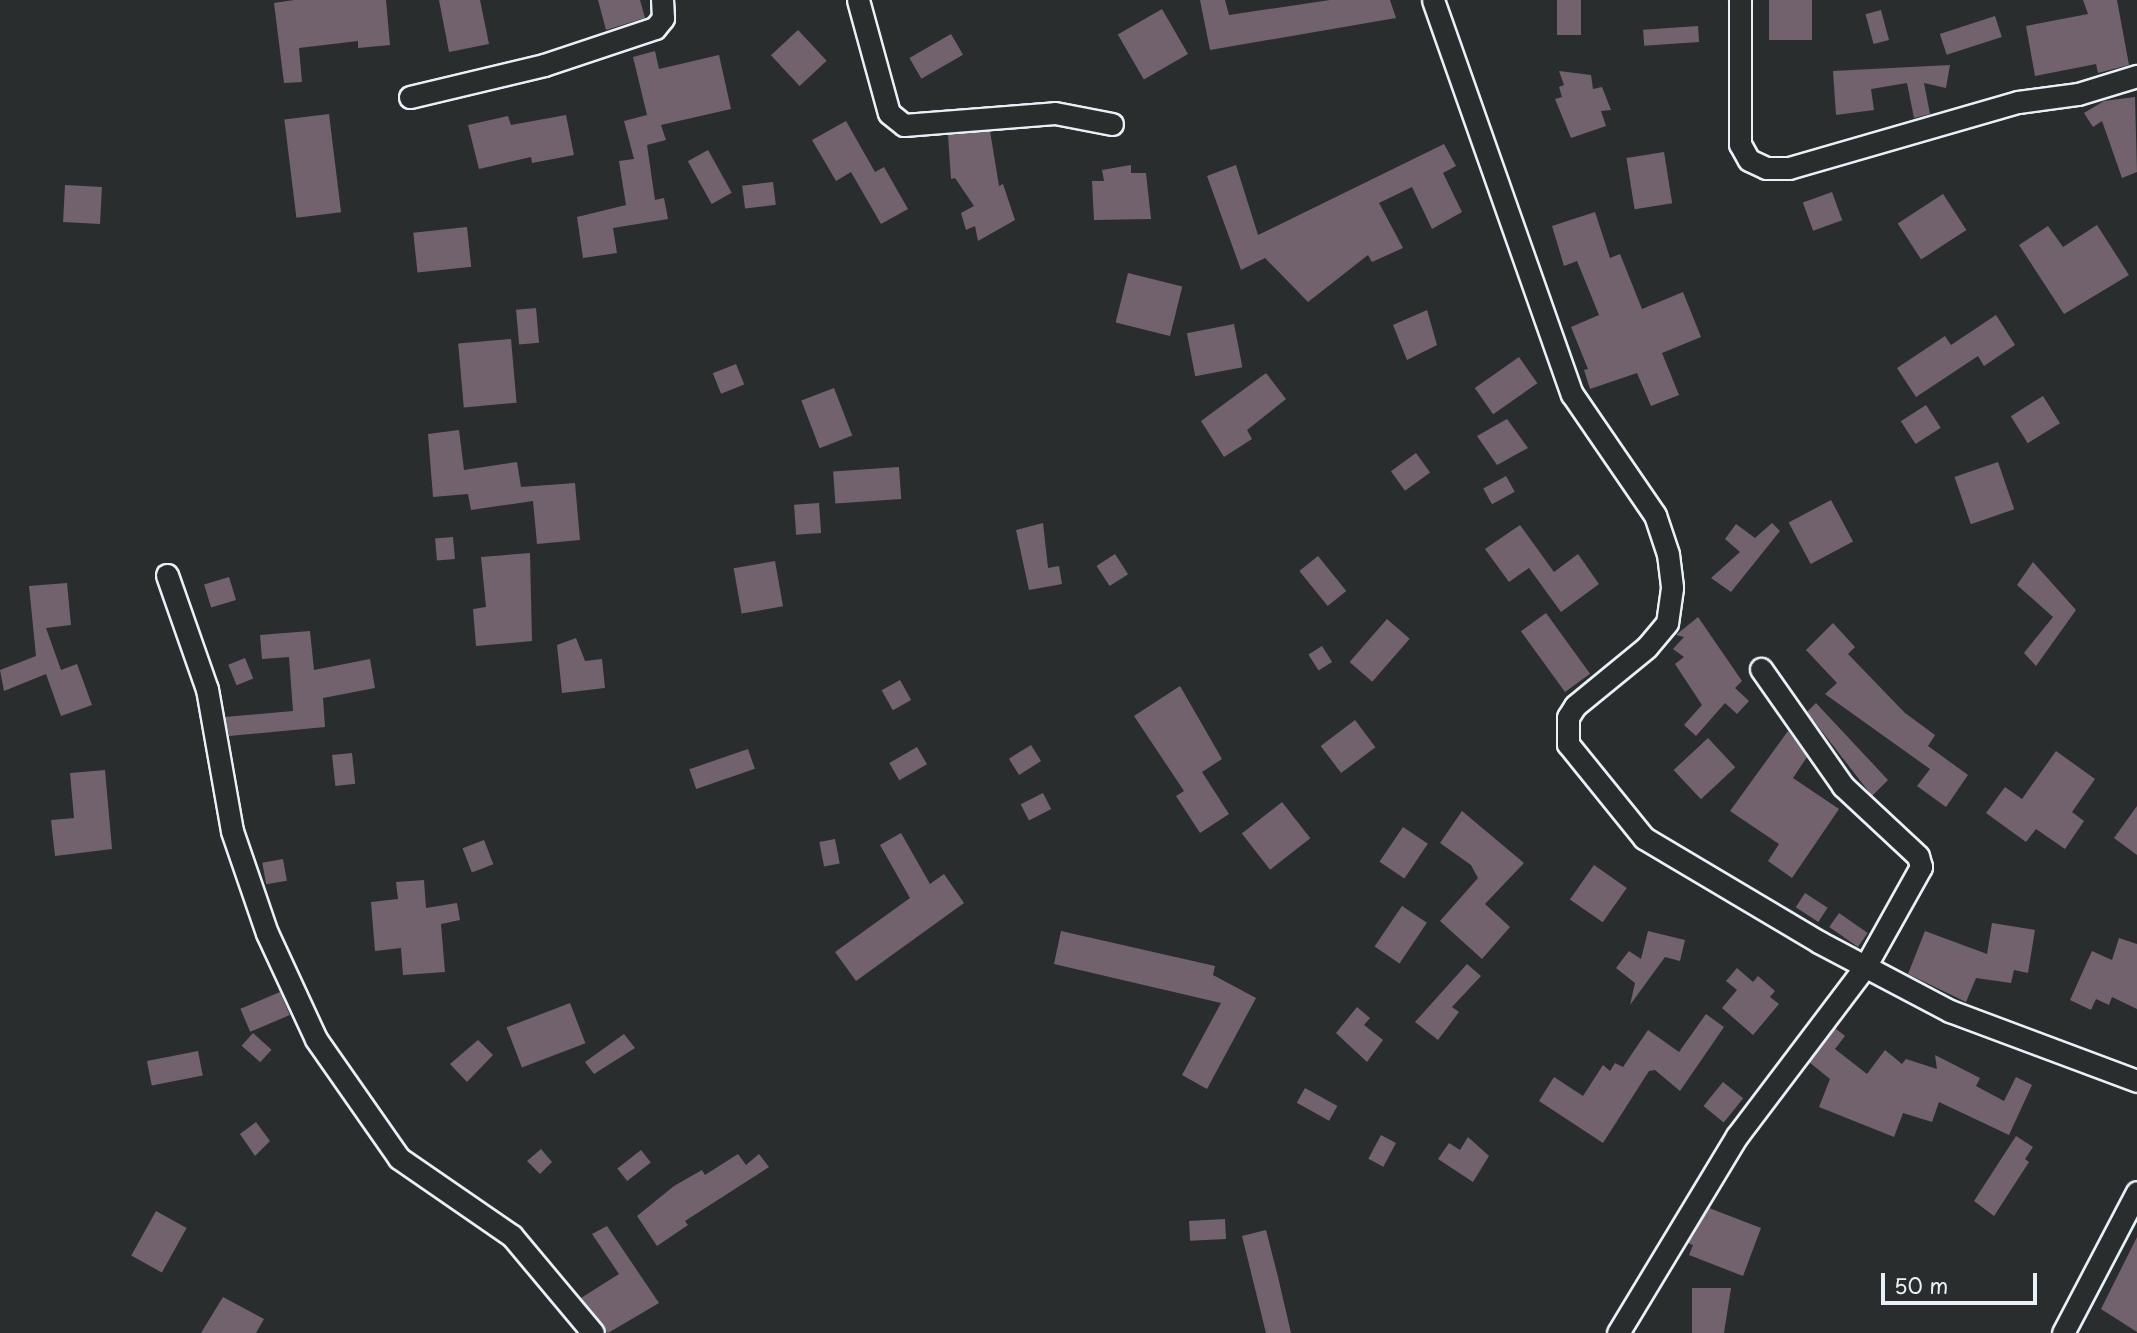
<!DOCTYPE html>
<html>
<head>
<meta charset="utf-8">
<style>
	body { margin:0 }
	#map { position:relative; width:2137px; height:1333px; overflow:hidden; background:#2a2d2e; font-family:"Playpen Sans",sans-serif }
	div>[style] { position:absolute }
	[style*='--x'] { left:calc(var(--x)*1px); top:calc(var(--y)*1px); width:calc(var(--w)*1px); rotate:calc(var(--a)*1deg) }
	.building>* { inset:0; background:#72626d; transform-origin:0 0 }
	.roads { filter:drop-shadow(2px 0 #e8f1f8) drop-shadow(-2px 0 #e8f1f8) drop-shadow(0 2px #e8f1f8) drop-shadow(0 -2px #e8f1f8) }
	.minor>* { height:21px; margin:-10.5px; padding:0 10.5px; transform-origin:10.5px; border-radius:10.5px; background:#2a2d2e }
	span { translate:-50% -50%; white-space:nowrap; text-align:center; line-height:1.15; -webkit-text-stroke:7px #2a2d2e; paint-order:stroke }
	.scale { position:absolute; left:1881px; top:1273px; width:156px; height:32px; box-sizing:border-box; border:4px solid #e8f1f8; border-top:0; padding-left:9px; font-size:21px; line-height:24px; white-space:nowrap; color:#e8f1f8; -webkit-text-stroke:5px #2a2d2e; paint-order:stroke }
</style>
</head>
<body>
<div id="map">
	<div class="building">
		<div style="clip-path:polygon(294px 0,386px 0,390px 45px,358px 48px,358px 41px,299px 48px,302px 82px,284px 83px,274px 3px)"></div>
		<div style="clip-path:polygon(439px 0,480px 0,489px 44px,449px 52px)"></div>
		<div style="clip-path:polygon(598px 0,640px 0,645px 18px,606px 30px)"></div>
		<div style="clip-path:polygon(1200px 0,1225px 0,1229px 15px,1330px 0,1390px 0,1396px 18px,1210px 50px)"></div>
		<div style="left:1557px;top:0;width:24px;height:35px"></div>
		<div style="left:1769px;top:0;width:43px;height:40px"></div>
		<div style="clip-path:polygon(2083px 0,2117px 0,2129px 65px,2098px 73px,2096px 64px,2035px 76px,2026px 26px,2088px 14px)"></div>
		<div style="left:1162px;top:9px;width:52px;height:51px;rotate:60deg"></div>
		<div style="left:1881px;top:10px;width:31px;height:16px;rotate:75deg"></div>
		<div style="left:1995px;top:16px;width:22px;height:58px;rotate:72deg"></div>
		<div style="left:1698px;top:26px;width:16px;height:55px;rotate:86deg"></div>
		<div style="left:798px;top:30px;width:42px;height:37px;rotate:47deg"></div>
		<div style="left:951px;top:34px;width:24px;height:48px;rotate:60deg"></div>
		<div style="clip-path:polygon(655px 51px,659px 69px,719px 55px,731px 109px,661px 125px,666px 140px,647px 145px,655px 200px,664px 198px,668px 219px,613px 228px,617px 253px,583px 258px,577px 217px,626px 205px,619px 161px,634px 159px,624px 121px,647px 115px,633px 57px)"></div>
		<div style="clip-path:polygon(1950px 65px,1946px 88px,1924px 83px,1930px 114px,1914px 118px,1907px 83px,1871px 89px,1874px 110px,1836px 115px,1833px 71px)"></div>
		<div style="clip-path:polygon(1559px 71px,1591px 75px,1593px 89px,1602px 87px,1611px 110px,1601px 111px,1606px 126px,1571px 138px,1555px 99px,1562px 97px,1559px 87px,1564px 85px)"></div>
		<div style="clip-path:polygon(2135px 97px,2137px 172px,2122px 178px,2102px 121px,2093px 127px,2084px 113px,2104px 101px)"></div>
		<div style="left:329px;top:114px;width:99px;height:45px;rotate:83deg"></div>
		<div style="clip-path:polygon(566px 115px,574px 155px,532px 163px,531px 157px,479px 169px,468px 125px,508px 116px,511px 125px)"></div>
		<div style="clip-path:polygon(846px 121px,875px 172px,884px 167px,908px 209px,881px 224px,851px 172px,836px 181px,812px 140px)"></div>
		<div style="clip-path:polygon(990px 131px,999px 186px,1003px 184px,1015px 220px,978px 241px,975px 226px,966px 230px,961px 213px,974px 206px,955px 178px,951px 179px,948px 135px)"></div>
		<div style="clip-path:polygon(1444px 144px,1456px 166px,1443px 173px,1462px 212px,1432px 229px,1412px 187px,1379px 203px,1403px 248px,1372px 262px,1368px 255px,1308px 302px,1265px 258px,1241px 270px,1207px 176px,1236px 165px,1258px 235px)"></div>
		<div style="left:708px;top:150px;width:49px;height:23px;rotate:61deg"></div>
		<div style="left:1664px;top:152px;width:52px;height:38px;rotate:81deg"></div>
		<div style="clip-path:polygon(1131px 165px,1131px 173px,1146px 173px,1151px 219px,1094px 220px,1092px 181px,1104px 181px,1102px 170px)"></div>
		<div style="left:773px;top:182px;width:23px;height:31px;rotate:83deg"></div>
		<div style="left:65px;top:185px;width:37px;height:37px;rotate:3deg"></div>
		<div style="left:1832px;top:192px;width:30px;height:31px;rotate:70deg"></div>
		<div style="left:1943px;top:194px;width:43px;height:54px;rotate:57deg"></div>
		<div style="clip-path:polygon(1595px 212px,1610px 258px,1620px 254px,1642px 309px,1683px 292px,1701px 337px,1662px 353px,1679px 395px,1651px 406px,1637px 373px,1590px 389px,1584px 370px,1588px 369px,1571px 327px,1599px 315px,1577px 261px,1564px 266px,1552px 226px)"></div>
		<div style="clip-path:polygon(2097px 225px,2129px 275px,2064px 314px,2019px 245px,2048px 226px,2063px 247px)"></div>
		<div style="left:467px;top:227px;width:40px;height:54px;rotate:84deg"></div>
		<div style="left:1128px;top:273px;width:56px;height:51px;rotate:14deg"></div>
		<div style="left:536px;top:308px;width:35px;height:20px;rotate:85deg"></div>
		<div style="clip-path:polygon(1427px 310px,1437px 345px,1407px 360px,1393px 325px)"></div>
		<div style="clip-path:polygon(1996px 315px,2015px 345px,1984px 366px,1978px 356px,1916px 397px,1897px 368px,1945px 336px,1951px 345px)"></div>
		<div style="left:1234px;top:324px;width:44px;height:48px;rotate:79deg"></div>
		<div style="left:511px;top:339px;width:64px;height:53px;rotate:85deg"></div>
		<div style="left:1519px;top:357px;width:32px;height:54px;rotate:55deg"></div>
		<div style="left:736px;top:364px;width:22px;height:25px;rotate:68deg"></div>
		<div style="clip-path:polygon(1266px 373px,1286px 399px,1247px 430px,1252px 439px,1224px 457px,1201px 421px)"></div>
		<div style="left:834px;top:388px;width:51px;height:35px;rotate:69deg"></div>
		<div style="left:2043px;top:396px;width:32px;height:38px;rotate:58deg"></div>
		<div style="left:1926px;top:405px;width:27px;height:30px;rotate:57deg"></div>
		<div style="clip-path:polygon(1507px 419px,1528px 448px,1497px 465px,1477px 436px)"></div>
		<div style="clip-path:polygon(459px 430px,464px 470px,517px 462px,521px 487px,575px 483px,580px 540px,537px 544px,533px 501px,471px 510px,468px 494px,433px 497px,428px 434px)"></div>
		<div style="left:1416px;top:453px;width:24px;height:31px;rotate:54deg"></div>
		<div style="left:1998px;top:462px;width:50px;height:46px;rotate:71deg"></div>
		<div style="left:899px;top:467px;width:32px;height:66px;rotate:86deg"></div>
		<div style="left:1506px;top:476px;width:18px;height:26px;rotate:61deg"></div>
		<div style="left:1831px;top:500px;width:47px;height:48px;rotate:62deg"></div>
		<div style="left:819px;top:503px;width:30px;height:25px;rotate:86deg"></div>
		<div style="clip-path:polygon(1043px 523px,1048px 568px,1059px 566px,1062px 584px,1029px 590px,1016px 530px)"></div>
		<div style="clip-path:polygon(1772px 523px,1780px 531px,1731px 592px,1711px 578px,1740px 552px,1725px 539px,1736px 524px,1755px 538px)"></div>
		<div style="clip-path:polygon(1520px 525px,1554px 572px,1578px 554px,1599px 584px,1561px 612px,1529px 568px,1509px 582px,1485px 549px)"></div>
		<div style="left:453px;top:537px;width:22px;height:18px;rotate:85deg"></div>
		<div style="clip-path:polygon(530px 553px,532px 641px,476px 646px,473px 609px,486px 607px,481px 557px)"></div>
		<div style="left:1115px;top:554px;width:24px;height:22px;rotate:57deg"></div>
		<div style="left:1318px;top:556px;width:45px;height:24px;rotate:51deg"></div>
		<div style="left:775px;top:561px;width:46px;height:42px;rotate:80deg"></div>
		<div style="clip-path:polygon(2033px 562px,2076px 610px,2036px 666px,2024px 653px,2053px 617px,2017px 585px)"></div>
		<div style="left:229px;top:577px;width:24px;height:26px;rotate:73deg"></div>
		<div style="clip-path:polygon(67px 583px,71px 625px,46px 628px,61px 670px,77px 664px,92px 705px,61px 716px,46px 674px,4px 691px,0 670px,36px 656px,29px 586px)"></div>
		<div style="left:1546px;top:613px;width:75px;height:31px;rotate:54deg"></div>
		<div style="clip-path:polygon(1698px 617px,1742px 681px,1735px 688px,1749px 701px,1737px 714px,1725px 703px,1696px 736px,1684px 725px,1702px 705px,1675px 664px,1684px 657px,1673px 649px,1684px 637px,1676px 635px)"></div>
		<div style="left:1387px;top:619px;width:30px;height:57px;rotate:41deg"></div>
		<div style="clip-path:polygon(1833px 623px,1855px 647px,1848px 654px,1905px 713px,1935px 735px,1928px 746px,1968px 775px,1946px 807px,1917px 786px,1930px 769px,1825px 694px,1837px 683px,1806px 650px)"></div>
		<div style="clip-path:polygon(310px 631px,314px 670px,370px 659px,375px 688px,323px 698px,325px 727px,229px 736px,225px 717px,293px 711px,289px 657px,262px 659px,260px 635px)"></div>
		<div style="clip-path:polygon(576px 638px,585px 661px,602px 659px,605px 688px,562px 693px,557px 645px)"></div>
		<div style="left:1322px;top:646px;width:19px;height:16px;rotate:58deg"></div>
		<div style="left:245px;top:658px;width:22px;height:18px;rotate:68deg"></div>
		<div style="left:900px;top:680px;width:23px;height:21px;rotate:61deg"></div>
		<div style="clip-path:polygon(1180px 686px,1222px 759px,1202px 772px,1229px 814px,1200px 833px,1176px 796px,1184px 791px,1134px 716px)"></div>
		<div style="clip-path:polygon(1816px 703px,1888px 780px,1872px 796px,1807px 712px)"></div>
		<div style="left:1355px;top:720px;width:34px;height:43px;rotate:53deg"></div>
		<div style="clip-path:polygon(1788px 731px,1807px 757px,1793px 778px,1839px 809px,1792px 878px,1768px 861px,1779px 844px,1730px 811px)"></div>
		<div style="left:1708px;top:738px;width:40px;height:47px;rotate:47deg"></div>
		<div style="left:1031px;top:745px;width:19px;height:26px;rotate:58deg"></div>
		<div style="left:917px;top:747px;width:20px;height:32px;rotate:60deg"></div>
		<div style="left:748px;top:749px;width:21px;height:62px;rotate:71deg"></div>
		<div style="clip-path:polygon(2056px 751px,2095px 779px,2072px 812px,2084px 821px,2065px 849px,2036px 829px,2026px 842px,1986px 813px,2005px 787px,2022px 799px)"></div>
		<div style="left:352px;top:753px;width:31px;height:20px;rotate:84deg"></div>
		<div style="clip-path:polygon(105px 770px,112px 849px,55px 856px,51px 820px,74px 818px,70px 773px)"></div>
		<div style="left:1043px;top:793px;width:18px;height:25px;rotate:63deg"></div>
		<div style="left:1282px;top:802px;width:46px;height:51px;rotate:52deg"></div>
		<div style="clip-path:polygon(2137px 806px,2137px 855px,2114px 838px)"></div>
		<div style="clip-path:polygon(1462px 811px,1524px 863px,1485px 904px,1510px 927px,1482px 959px,1440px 921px,1478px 878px,1471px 865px,1440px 843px)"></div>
		<div style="left:1403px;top:827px;width:30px;height:42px;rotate:34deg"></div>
		<div style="clip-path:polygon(901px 833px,930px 884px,944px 874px,964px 903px,856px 981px,835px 952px,910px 898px,880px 845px)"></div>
		<div style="left:835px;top:839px;width:25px;height:16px;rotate:79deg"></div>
		<div style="left:484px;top:840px;width:26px;height:23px;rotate:69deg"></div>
		<div style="left:283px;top:859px;width:22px;height:21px;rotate:80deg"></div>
		<div style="left:1594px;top:865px;width:40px;height:42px;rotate:35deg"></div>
		<div style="clip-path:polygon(424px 880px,426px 908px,457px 903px,460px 920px,441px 924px,445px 972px,403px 975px,401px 948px,375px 951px,371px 902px,398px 899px,396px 882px)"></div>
		<div style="left:1805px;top:893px;width:27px;height:17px;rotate:33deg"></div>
		<div style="left:1402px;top:906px;width:30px;height:49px;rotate:34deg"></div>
		<div style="left:1839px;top:913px;width:35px;height:17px;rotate:35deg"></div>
		<div style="clip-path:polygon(1992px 923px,2035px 930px,2028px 973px,2014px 970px,2011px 983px,1976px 978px,1966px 1002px,1908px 974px,1925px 931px,1987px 954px)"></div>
		<div style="clip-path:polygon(1061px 931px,1215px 966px,1213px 975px,1256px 998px,1207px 1089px,1182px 1075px,1221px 1003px,1054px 964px)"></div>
		<div style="clip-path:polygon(1648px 931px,1685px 940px,1680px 961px,1665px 957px,1630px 1005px,1635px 983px,1616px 968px,1629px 951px,1641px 959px)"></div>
		<div style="clip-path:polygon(2119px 938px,2137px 944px,2137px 1009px,2112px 997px,2109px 1005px,2096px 999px,2091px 1010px,2070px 1000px,2092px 951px,2112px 960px)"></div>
		<div style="clip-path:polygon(1467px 964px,1481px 976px,1452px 1007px,1459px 1012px,1438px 1040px,1415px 1022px)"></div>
		<div style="clip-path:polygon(1737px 968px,1753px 982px,1758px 976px,1775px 991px,1770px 997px,1779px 1004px,1753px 1035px,1722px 1008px,1737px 990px,1726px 981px)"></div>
		<div style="left:280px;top:992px;width:25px;height:43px;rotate:67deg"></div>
		<div style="left:570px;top:1003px;width:43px;height:68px;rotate:69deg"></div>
		<div style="clip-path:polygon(1357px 1007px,1370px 1018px,1364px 1025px,1383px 1040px,1367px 1062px,1336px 1033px)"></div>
		<div style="clip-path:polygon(1706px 1014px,1724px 1027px,1680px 1091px,1655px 1070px,1649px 1071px,1603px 1143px,1539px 1101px,1554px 1077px,1583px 1096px,1603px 1065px,1610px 1071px,1615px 1063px,1623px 1067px,1648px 1030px,1679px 1052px)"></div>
		<div style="clip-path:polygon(1835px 1028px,1845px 1036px,1835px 1049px,1867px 1074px,1885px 1050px,1902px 1064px,1906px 1059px,1937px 1069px,1935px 1055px,1980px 1078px,1976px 1086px,2004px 1101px,2016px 1077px,2032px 1085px,2009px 1135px,1939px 1102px,1932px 1122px,1903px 1113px,1894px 1137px,1819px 1107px,1830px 1079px,1809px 1062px)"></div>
		<div style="left:253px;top:1033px;width:25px;height:17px;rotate:42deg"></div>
		<div style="clip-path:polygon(624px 1034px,635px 1048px,594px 1074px,585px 1062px)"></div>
		<div style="clip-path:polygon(478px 1040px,493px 1055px,467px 1082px,450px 1064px)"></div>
		<div style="left:198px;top:1051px;width:25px;height:52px;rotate:79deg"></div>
		<div style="left:1723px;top:1082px;width:26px;height:31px;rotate:39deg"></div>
		<div style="left:1305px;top:1088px;width:37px;height:17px;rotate:29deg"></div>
		<div style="clip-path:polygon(256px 1122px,270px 1141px,255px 1156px,240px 1134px)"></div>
		<div style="left:1381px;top:1135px;width:17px;height:27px;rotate:28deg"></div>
		<div style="clip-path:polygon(2016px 1136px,2033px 1147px,2025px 1159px,2029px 1162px,1994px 1216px,1974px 1201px)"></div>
		<div style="clip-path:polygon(1468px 1137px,1489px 1156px,1473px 1182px,1438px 1159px,1449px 1143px,1460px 1150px)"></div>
		<div style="clip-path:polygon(541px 1149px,552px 1162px,540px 1174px,527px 1161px)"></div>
		<div style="left:641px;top:1150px;width:16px;height:30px;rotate:52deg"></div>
		<div style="clip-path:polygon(738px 1154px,746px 1165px,759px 1154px,769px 1167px,685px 1221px,688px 1225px,657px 1246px,637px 1216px,674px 1186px,702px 1170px,705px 1175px)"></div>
		<div style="clip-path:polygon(1709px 1208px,1761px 1228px,1743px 1276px,1689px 1255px,1693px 1245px,1688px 1243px)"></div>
		<div style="left:156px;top:1211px;width:35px;height:51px;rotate:29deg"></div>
		<div style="left:1225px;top:1219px;width:20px;height:36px;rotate:87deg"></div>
		<div style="clip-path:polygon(607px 1226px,659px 1303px,608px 1333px,581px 1298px,619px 1274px,592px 1234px)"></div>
		<div style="clip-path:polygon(1266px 1230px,1278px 1277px,1291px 1333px,1266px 1333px,1242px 1236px)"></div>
		<div style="clip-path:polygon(2137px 1237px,2137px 1332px,2101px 1309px)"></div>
		<div style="clip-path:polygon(1692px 1288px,1731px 1288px,1724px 1333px,1692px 1333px)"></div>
		<div style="clip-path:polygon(223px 1297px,264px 1319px,256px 1333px,201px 1333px)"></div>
	</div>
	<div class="roads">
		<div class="minor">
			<div style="--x:858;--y:0;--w:117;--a:74.7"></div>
			<div style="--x:889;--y:113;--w:19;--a:39"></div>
			<div style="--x:904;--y:125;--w:151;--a:-4.5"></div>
			<div style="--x:1055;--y:113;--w:58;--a:10.9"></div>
			<div style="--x:1433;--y:0;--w:418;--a:70.6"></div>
			<div style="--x:1572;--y:394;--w:147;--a:55.6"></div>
			<div style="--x:1655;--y:515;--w:41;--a:71.6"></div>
			<div style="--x:1668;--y:554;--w:34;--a:83"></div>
			<div style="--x:1672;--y:588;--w:35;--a:98"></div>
			<div style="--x:1667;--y:623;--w:31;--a:130"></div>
			<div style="--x:1647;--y:647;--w:93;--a:140.7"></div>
			<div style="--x:1575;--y:706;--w:13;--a:122"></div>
			<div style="--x:1568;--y:717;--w:27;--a:90"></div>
			<div style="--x:1568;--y:744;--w:121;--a:51"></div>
			<div style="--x:1644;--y:838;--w:204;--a:30.7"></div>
			<div style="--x:1819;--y:942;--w:148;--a:27.8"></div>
			<div style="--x:1950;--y:1011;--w:200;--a:20.5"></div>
			<div style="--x:1740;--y:0;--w:144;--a:90"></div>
			<div style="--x:1740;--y:144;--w:18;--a:61"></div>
			<div style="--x:1749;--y:160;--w:19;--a:25"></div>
			<div style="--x:1766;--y:168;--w:23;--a:0"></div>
			<div style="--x:1789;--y:168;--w:238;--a:-16.1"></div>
			<div style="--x:2018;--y:102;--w:61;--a:-7.6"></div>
			<div style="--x:2078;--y:94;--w:62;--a:-17"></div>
			<div style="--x:410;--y:97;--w:138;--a:-13.4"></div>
			<div style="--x:544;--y:65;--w:117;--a:-18.4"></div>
			<div style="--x:655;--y:28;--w:13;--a:-51"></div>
			<div style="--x:663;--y:18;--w:18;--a:-93"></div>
			<div style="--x:167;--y:575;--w:121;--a:70.7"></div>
			<div style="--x:207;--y:689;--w:144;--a:80"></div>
			<div style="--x:232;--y:831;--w:108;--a:71.1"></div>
			<div style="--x:267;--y:933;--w:117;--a:65.2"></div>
			<div style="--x:316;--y:1039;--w:145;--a:55.1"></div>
			<div style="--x:399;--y:1158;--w:137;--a:34.6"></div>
			<div style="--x:512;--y:1236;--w:126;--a:50.1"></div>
			<div style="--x:1618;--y:1333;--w:230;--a:-58.9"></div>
			<div style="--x:1737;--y:1136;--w:212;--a:-52.9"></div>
			<div style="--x:1865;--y:967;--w:115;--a:-60.8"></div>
			<div style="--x:1921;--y:867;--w:11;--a:-105"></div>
			<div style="--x:1918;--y:856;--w:103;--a:-137"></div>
			<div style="--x:1843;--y:786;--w:143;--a:-125"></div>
			<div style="--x:2063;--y:1333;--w:159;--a:-62.3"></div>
		</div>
	</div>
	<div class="scale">50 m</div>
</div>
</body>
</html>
